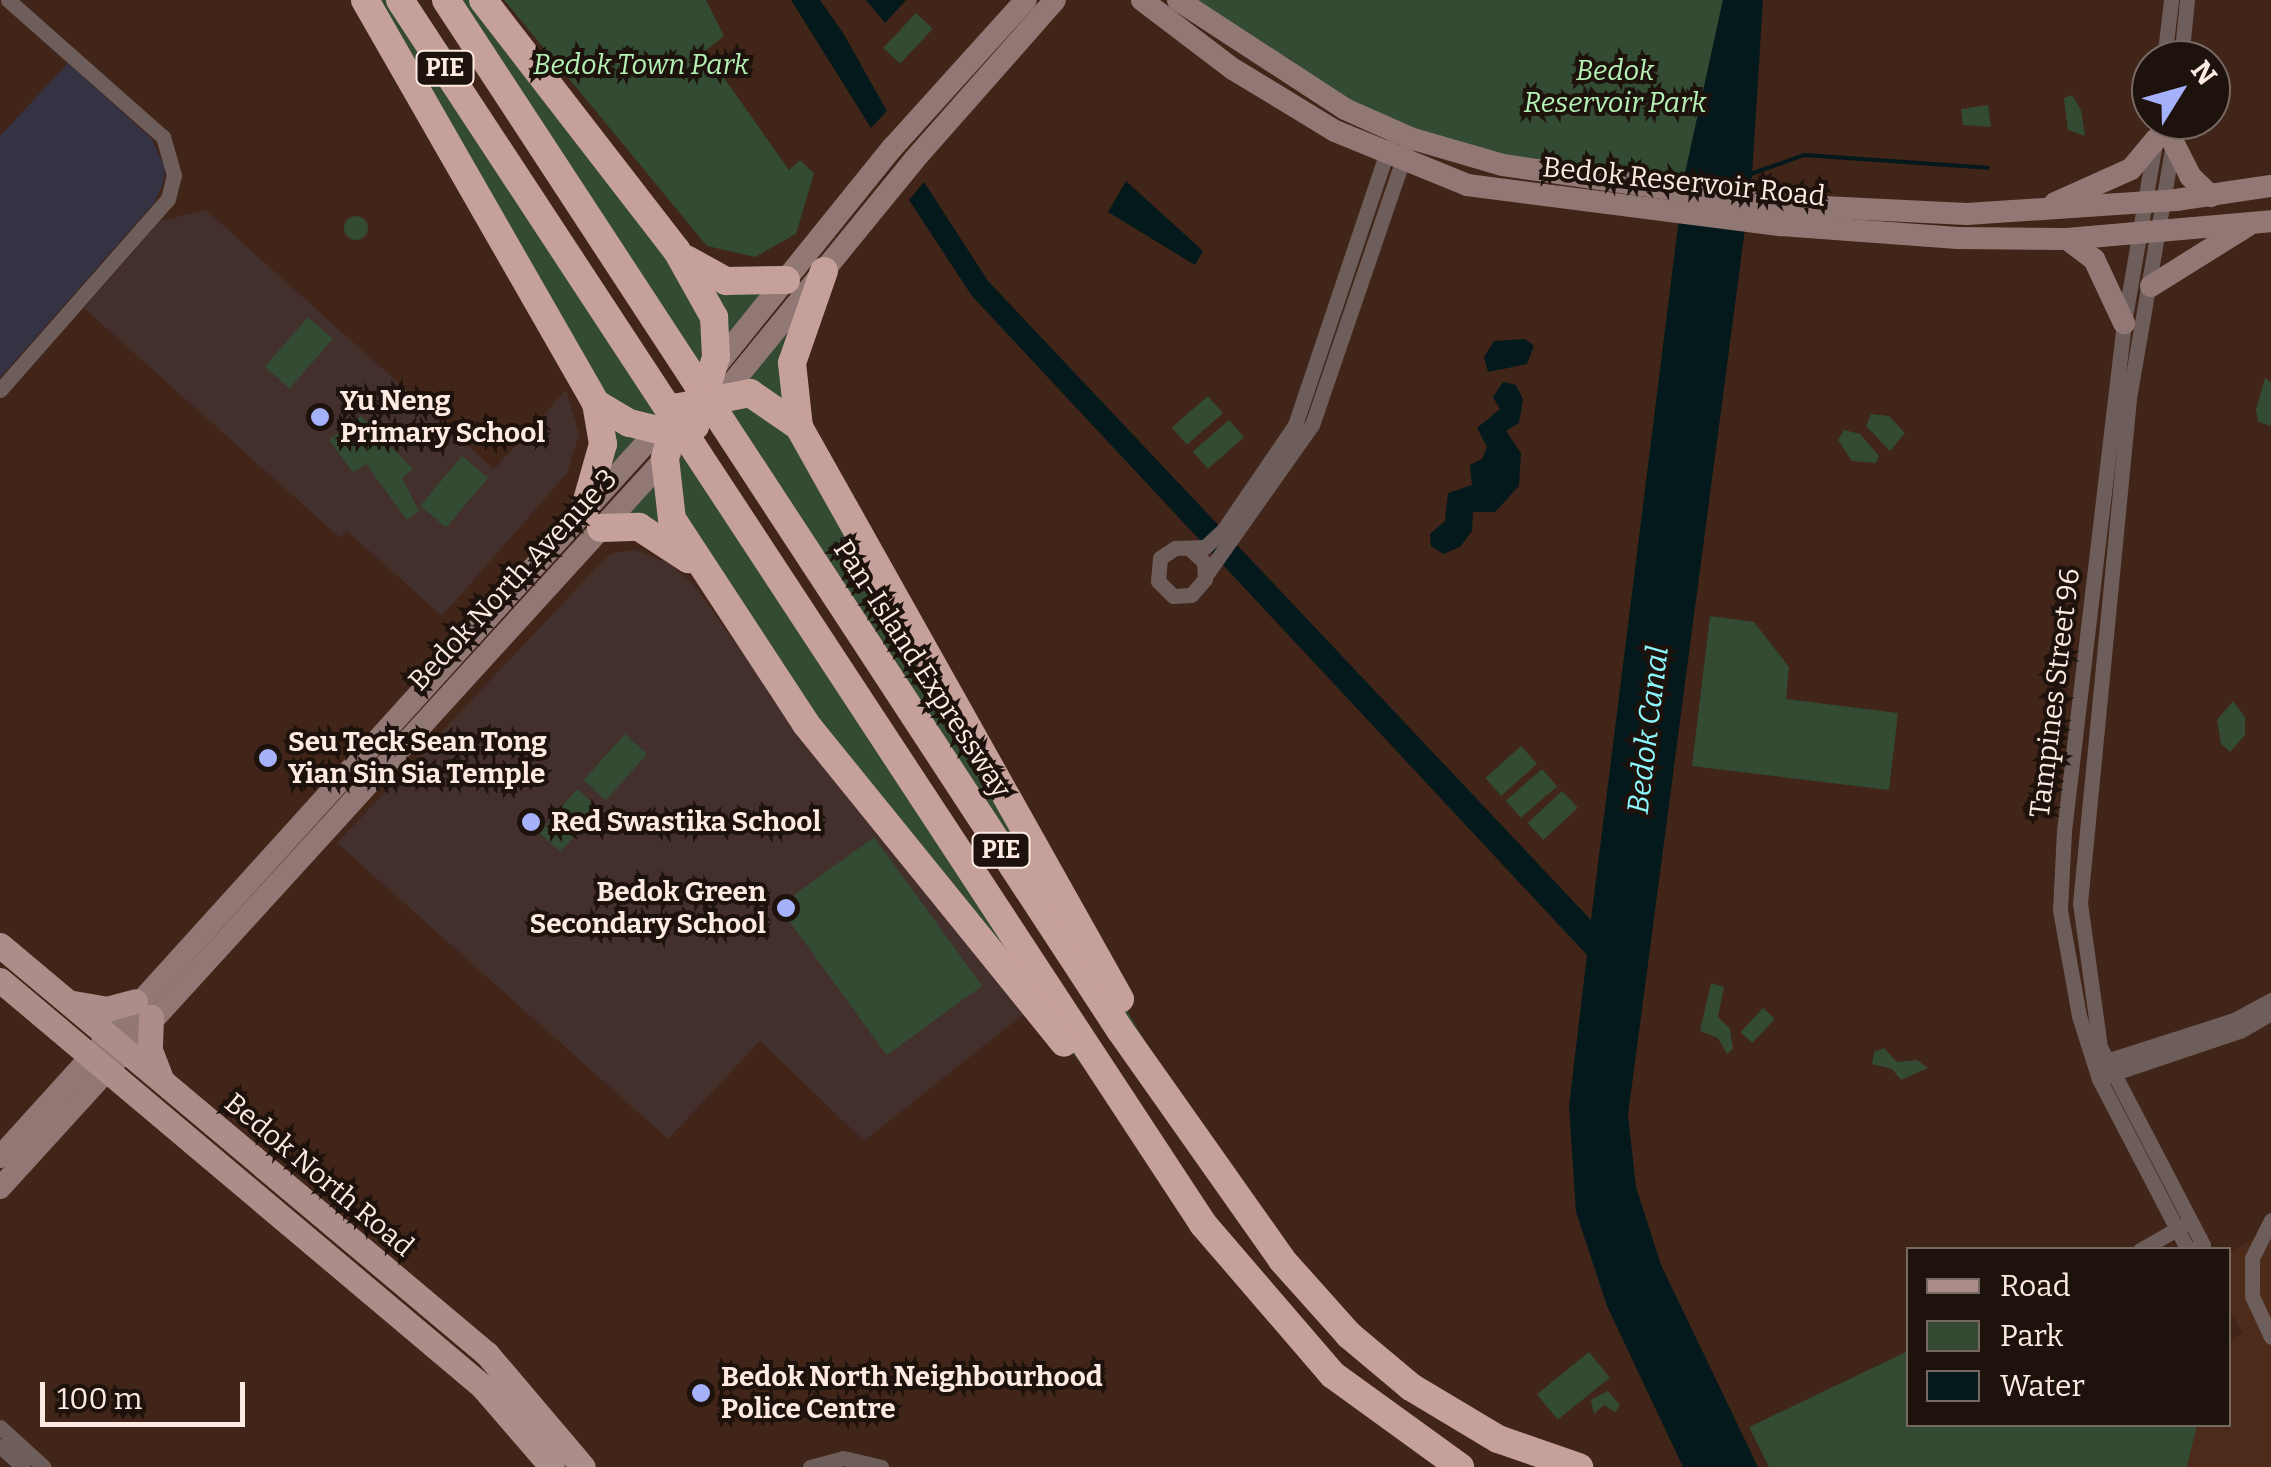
<!DOCTYPE html>
<html>
<head>
<meta charset="utf-8">
<style>
	body { margin:0 }
	#map { position:relative; width:2271px; height:1467px; overflow:hidden; background:#402518; font-family:Bitter,serif }
	div>[style] { position:absolute }
	[style*='--x'] { left:calc(var(--x)*1px); top:calc(var(--y)*1px); width:calc(var(--w)*1px); rotate:calc(var(--a)*1deg) }
	.commercial>* { inset:0; background:#343243 }
	.built>* { inset:0; background:#4d2b1b }
	.education>* { inset:0; background:#432f2b }
	.green>* { inset:0; background:#334a33; transform-origin:0 0 }
	.round { border-radius:50% }
	.water>* { inset:0; background:#04191b }
	.stream>* { height:4px; margin:-2px; padding:0 2px; transform-origin:2px; border-radius:2px; background:#04191b }
	.street>* { height:15px; margin:-7.5px; padding:0 7.5px; transform-origin:7.5px; border-radius:7.5px; background:#6e5e5b }
	.secondary>* { height:22px; margin:-11px; padding:0 11px; transform-origin:11px; border-radius:11px; background:#927875 }
	.primary>* { height:25px; margin:-12.5px; padding:0 12.5px; transform-origin:12.5px; border-radius:12.5px; background:#ad8d89 }
	.highway>* { height:28px; margin:-14px; padding:0 14px; transform-origin:14px; border-radius:14px; background:#c6a09a }
	.dots>* { width:28px; height:28px; translate:-50% -50%; box-sizing:border-box; border:5px solid #1e120c; border-radius:50% }
	span { translate:-50% -50%; white-space:nowrap; text-align:center; line-height:1.15; -webkit-text-stroke:8px #1e120c; paint-order:stroke }
	.shield-label span { padding:2px 8px; background:#1e120c; border:2px solid; border-radius:8px; -webkit-text-stroke-width:0 }
	.shield-label { font-size:25px; color:#fdeae2; font-weight:700 }
	.park-label { font-size:28px; color:#b4f1b6; font-style:italic }
	.street-label { font-size:28px; color:#fdeae2 }
	.poi-label { font-size:28px; color:#fdeae2; font-weight:700 }
	.left { translate:0 -50%; text-align:left }
	.right { translate:-100% -50%; text-align:right }
	.water-label { font-size:30px; color:#8cf8fe; font-style:italic }
	.legend { position:absolute; left:1906px; top:1247px; width:325px; height:180px; box-sizing:border-box; background:#1e120c; border:2px solid #776862; margin:0; padding:12px 18px; list-style:none; font-size:30px; color:#fdeae2 }
	.legend li { display:flex; align-items:center; gap:20px; height:50px }
	.legend b { width:50px; border:2px solid #776862 }
	.north { position:absolute; left:2131px; top:40px; width:100px; height:100px; box-sizing:border-box; background:#1e120c; border:2px solid #776862; border-radius:50%; rotate:53deg; font-size:28px; font-weight:700; line-height:40px; text-align:center; color:#fdeae2 }
	.north::after { content:''; display:block; margin:auto; width:35px; height:45px; background:#a6b1fc; clip-path:polygon(50% 0,100% 100%,50% 72%,0 100%) }
	.scale { position:absolute; left:40px; top:1382px; width:205px; height:45px; box-sizing:border-box; border:5px solid #fdeae2; border-top:0; padding-left:12px; font-size:30px; line-height:35px; white-space:nowrap; color:#fdeae2; -webkit-text-stroke:8px #1e120c; paint-order:stroke }
</style>
</head>
<body>
<div id="map">
	<div class="commercial">
		<div style="clip-path:polygon(68px 63px,152px 139px,165px 168px,163px 184px,154px 203px,0 378px,0 136px)"></div>
	</div>
	<div class="built">
		<div style="clip-path:polygon(2271px 1229px,2271px 1467px,2187px 1467px,2197px 1425px,2228px 1424px,2229px 1343px,2243px 1333px,2229px 1311px,2229px 1253px)"></div>
	</div>
	<div class="education">
		<div style="clip-path:polygon(206px 210px,494px 469px,566px 390px,579px 434px,568px 472px,442px 616px,347px 531px,340px 538px,84px 308px,160px 221px)"></div>
		<div style="clip-path:polygon(636px 550px,670px 564px,695px 586px,824px 767px,1024px 1014px,864px 1141px,760px 1041px,668px 1139px,337px 843px,595px 569px,612px 553px)"></div>
	</div>
	<div class="green">
		<div style="clip-path:polygon(365px 0,400px 0,665px 404px,585px 510px,602px 427px)"></div>
		<div style="clip-path:polygon(445px 0,482px 0,678px 252px,765px 283px,742px 336px,704px 339px,700px 367px)"></div>
		<div style="clip-path:polygon(504px 0,706px 0,724px 36px,705px 51px,789px 170px,800px 160px,814px 173px,796px 234px,755px 257px,707px 246px)"></div>
		<div style="clip-path:polygon(1186px 0,1723px 0,1684px 178px,1650px 173px,1649px 181px,1463px 151px,1305px 81px,1290px 59px)"></div>
		<div style="left:916px;top:13px;width:23px;height:48px;rotate:43deg"></div>
		<div style="clip-path:polygon(2072px 95px,2081px 110px,2085px 136px,2068px 130px,2064px 98px)"></div>
		<div style="clip-path:polygon(1988px 105px,1991px 127px,1963px 125px,1961px 109px)"></div>
		<div class="round" style="left:344px;top:216px;width:24px;height:24px"></div>
		<div style="clip-path:polygon(822px 274px,790px 397px,1004px 793px,1230px 1192px,719px 417px,725px 394px)"></div>
		<div style="left:308px;top:317px;width:33px;height:66px;rotate:41deg"></div>
		<div style="clip-path:polygon(2265px 378px,2271px 382px,2271px 426px,2258px 422px,2256px 409px)"></div>
		<div style="left:1208px;top:396px;width:23px;height:48px;rotate:49deg"></div>
		<div style="clip-path:polygon(1871px 414px,1889px 416px,1905px 433px,1890px 451px,1866px 426px)"></div>
		<div style="clip-path:polygon(361px 416px,413px 469px,402px 478px,419px 511px,407px 520px,366px 464px,353px 473px,329px 440px)"></div>
		<div style="left:1229px;top:420px;width:23px;height:48px;rotate:49deg"></div>
		<div style="clip-path:polygon(1844px 430px,1860px 434px,1879px 456px,1876px 463px,1852px 461px,1838px 440px)"></div>
		<div style="clip-path:polygon(693px 445px,1083px 1067px,702px 571px,617px 525px)"></div>
		<div style="left:462px;top:456px;width:34px;height:65px;rotate:40deg"></div>
		<div style="clip-path:polygon(1710px 616px,1754px 622px,1789px 667px,1786px 699px,1898px 713px,1889px 790px,1692px 766px)"></div>
		<div style="clip-path:polygon(2233px 701px,2245px 717px,2245px 735px,2230px 752px,2221px 744px,2217px 720px)"></div>
		<div style="left:625px;top:734px;width:30px;height:62px;rotate:42deg"></div>
		<div style="left:1521px;top:746px;width:24px;height:48px;rotate:48deg"></div>
		<div style="left:1542px;top:769px;width:23px;height:48px;rotate:49deg"></div>
		<div style="left:577px;top:789px;width:29px;height:58px;rotate:41deg"></div>
		<div style="left:1562px;top:791px;width:23px;height:47px;rotate:47deg"></div>
		<div style="left:874px;top:837px;width:184px;height:118px;rotate:54deg"></div>
		<div style="clip-path:polygon(1711px 983px,1724px 987px,1718px 1017px,1730px 1029px,1733px 1049px,1727px 1054px,1718px 1038px,1700px 1031px)"></div>
		<div style="left:1763px;top:1008px;width:16px;height:33px;rotate:43deg"></div>
		<div style="clip-path:polygon(1884px 1048px,1897px 1062px,1917px 1060px,1928px 1068px,1901px 1080px,1892px 1069px,1872px 1064px,1874px 1052px)"></div>
		<div style="clip-path:polygon(1908px 1351px,1908px 1424px,2197px 1425px,2187px 1467px,1769px 1467px,1749px 1427px)"></div>
		<div style="left:1589px;top:1352px;width:33px;height:67px;rotate:51deg"></div>
		<div style="clip-path:polygon(1608px 1391px,1620px 1405px,1615px 1412px,1604px 1405px,1594px 1414px,1591px 1400px)"></div>
	</div>
	<div class="water">
		<div style="clip-path:polygon(791px 0,820px 0,843px 33px,887px 111px,871px 128px)"></div>
		<div style="clip-path:polygon(866px 0,906px 0,885px 23px)"></div>
		<div style="clip-path:polygon(1723px 0,1763px 0,1752px 176px,1628px 1115px,1636px 1187px,1661px 1265px,1758px 1467px,1683px 1467px,1607px 1306px,1576px 1212px,1569px 1106px,1587px 955px,972px 296px,909px 200px,924px 182px,988px 281px,1591px 920px,1684px 178px)"></div>
		<div style="clip-path:polygon(1126px 181px,1203px 251px,1195px 265px,1108px 212px)"></div>
		<div style="clip-path:polygon(1525px 339px,1534px 346px,1527px 364px,1488px 372px,1484px 357px,1494px 341px)"></div>
		<div style="clip-path:polygon(1503px 382px,1516px 385px,1523px 399px,1519px 423px,1506px 431px,1521px 453px,1519px 486px,1495px 512px,1473px 512px,1472px 531px,1460px 547px,1443px 554px,1431px 546px,1430px 534px,1445px 521px,1448px 493px,1472px 485px,1470px 465px,1482px 459px,1487px 447px,1477px 428px,1500px 409px,1493px 397px)"></div>
	</div>
	<div class="stream">
		<div style="--x:1751;--y:174;--w:56;--a:-19.7"></div>
		<div style="--x:1804;--y:155;--w:184;--a:4"></div>
	</div>
	<div class="street">
		<div style="--x:2164;--y:60;--w:60;--a:-83.3"></div>
		<div style="--x:2181;--y:60;--w:60;--a:-84.3"></div>
		<div style="--x:2159;--y:120;--w:206;--a:99.8"></div>
		<div style="--x:2124;--y:323;--w:512;--a:96.74"></div>
		<div style="--x:2064;--y:831;--w:79;--a:92.9"></div>
		<div style="--x:2060;--y:910;--w:108;--a:79.8"></div>
		<div style="--x:2079;--y:1016;--w:66;--a:72.4"></div>
		<div style="--x:2099;--y:1079;--w:193;--a:62.5"></div>
		<div style="--x:2177;--y:120;--w:283;--a:99.8"></div>
		<div style="--x:2129;--y:399;--w:506;--a:95.55"></div>
		<div style="--x:2080;--y:903;--w:145;--a:82.1"></div>
		<div style="--x:2100;--y:1047;--w:223;--a:62.5"></div>
		<div style="--x:2203;--y:1245;--w:10;--a:151"></div>
		<div style="--x:0;--y:390;--w:254;--a:-48.7"></div>
		<div style="--x:168;--y:199;--w:25;--a:-76"></div>
		<div style="--x:174;--y:175;--w:40;--a:-106"></div>
		<div style="--x:163;--y:137;--w:207;--a:-138.5"></div>
		<div style="--x:1189;--y:548;--w:21;--a:43"></div>
		<div style="--x:1204;--y:562;--w:17;--a:87"></div>
		<div style="--x:1205;--y:579;--w:21;--a:131"></div>
		<div style="--x:1191;--y:595;--w:18;--a:177"></div>
		<div style="--x:1173;--y:596;--w:21;--a:-135"></div>
		<div style="--x:1158;--y:581;--w:23;--a:-85"></div>
		<div style="--x:1160;--y:558;--w:18;--a:-34"></div>
		<div style="--x:1175;--y:548;--w:30;--a:-2"></div>
		<div style="--x:1205;--y:547;--w:26;--a:-43"></div>
		<div style="--x:1224;--y:529;--w:126;--a:-55.7"></div>
		<div style="--x:1295;--y:425;--w:294;--a:-71.4"></div>
		<div style="--x:1206;--y:575;--w:184;--a:-54.8"></div>
		<div style="--x:1312;--y:425;--w:291;--a:-71.1"></div>
		<div style="--x:2097;--y:1064;--w:144;--a:-17.8"></div>
		<div style="--x:2234;--y:1020;--w:42;--a:-28.4"></div>
		<div style="--x:2103;--y:1077;--w:145;--a:-18.6"></div>
		<div style="--x:2240;--y:1031;--w:36;--a:-30"></div>
		<div style="--x:2271;--y:1220;--w:42;--a:116.6"></div>
		<div style="--x:2252;--y:1258;--w:38;--a:90"></div>
		<div style="--x:2252;--y:1296;--w:45;--a:65.1"></div>
		<div style="--x:2140;--y:1250;--w:48;--a:-29.7"></div>
		<div style="--x:0;--y:1427;--w:59;--a:42.3"></div>
		<div style="--x:0;--y:1446;--w:31;--a:42"></div>
		<div style="--x:810;--y:1467;--w:34;--a:-15"></div>
		<div style="--x:843;--y:1458;--w:39;--a:13"></div>
	</div>
	<div class="secondary">
		<div style="--x:1142;--y:0;--w:114;--a:37.2"></div>
		<div style="--x:1233;--y:69;--w:119;--a:31.3"></div>
		<div style="--x:1335;--y:131;--w:143;--a:22.2"></div>
		<div style="--x:1467;--y:185;--w:317;--a:7.3"></div>
		<div style="--x:1781;--y:225;--w:177;--a:4.2"></div>
		<div style="--x:1958;--y:238;--w:109;--a:0.5"></div>
		<div style="--x:2067;--y:239;--w:205;--a:-5"></div>
		<div style="--x:1178;--y:0;--w:199;--a:33.1"></div>
		<div style="--x:1345;--y:109;--w:71;--a:24"></div>
		<div style="--x:1410;--y:138;--w:97;--a:16.2"></div>
		<div style="--x:1503;--y:165;--w:282;--a:8.2"></div>
		<div style="--x:1782;--y:205;--w:185;--a:2.8"></div>
		<div style="--x:1967;--y:214;--w:209;--a:-3.8"></div>
		<div style="--x:2176;--y:200;--w:96;--a:-8.4"></div>
		<div style="--x:2174;--y:144;--w:36;--a:63"></div>
		<div style="--x:2190;--y:176;--w:29;--a:44"></div>
		<div style="--x:2055;--y:203;--w:83;--a:-24.1"></div>
		<div style="--x:2131;--y:169;--w:39;--a:-50"></div>
		<div style="--x:2067;--y:239;--w:34;--a:37"></div>
		<div style="--x:2094;--y:259;--w:71;--a:64.9"></div>
		<div style="--x:2151;--y:286;--w:113;--a:-32"></div>
		<div style="--x:712;--y:371;--w:288;--a:-51.1"></div>
		<div style="--x:893;--y:147;--w:198;--a:-47.9"></div>
		<div style="--x:716;--y:403;--w:313;--a:-50.8"></div>
		<div style="--x:914;--y:160;--w:213;--a:-48.6"></div>
		<div style="--x:0;--y:1157;--w:993;--a:-47.86"></div>
		<div style="--x:0;--y:1188;--w:996;--a:-47.65"></div>
	</div>
	<div class="primary">
		<div style="--x:0;--y:945;--w:636;--a:40.02"></div>
		<div style="--x:487;--y:1354;--w:148;--a:49.7"></div>
		<div style="--x:0;--y:980;--w:630;--a:40.11"></div>
		<div style="--x:482;--y:1386;--w:107;--a:49.2"></div>
		<div style="--x:73;--y:1003;--w:34;--a:10"></div>
		<div style="--x:106;--y:1009;--w:30;--a:-15"></div>
		<div style="--x:151;--y:1017;--w:33;--a:92"></div>
		<div style="--x:150;--y:1050;--w:31;--a:69"></div>
	</div>
	<div class="highway">
		<div style="--x:365;--y:0;--w:465;--a:60.2"></div>
		<div style="--x:596;--y:403;--w:42;--a:80.3"></div>
		<div style="--x:603;--y:444;--w:70;--a:105.8"></div>
		<div style="--x:400;--y:0;--w:1464;--a:56.73"></div>
		<div style="--x:1203;--y:1224;--w:199;--a:49.3"></div>
		<div style="--x:1333;--y:1375;--w:157;--a:35.9"></div>
		<div style="--x:446;--y:0;--w:1231;--a:56.8"></div>
		<div style="--x:1120;--y:1030;--w:281;--a:54.8"></div>
		<div style="--x:1282;--y:1260;--w:101;--a:48.2"></div>
		<div style="--x:1349;--y:1335;--w:81;--a:40"></div>
		<div style="--x:1411;--y:1387;--w:101;--a:30.9"></div>
		<div style="--x:1498;--y:1439;--w:86;--a:19.1"></div>
		<div style="--x:483;--y:0;--w:317;--a:52.3"></div>
		<div style="--x:677;--y:251;--w:76;--a:60.7"></div>
		<div style="--x:714;--y:317;--w:40;--a:87.1"></div>
		<div style="--x:716;--y:357;--w:72;--a:106.9"></div>
		<div style="--x:695;--y:426;--w:37;--a:174"></div>
		<div style="--x:658;--y:430;--w:30;--a:-166"></div>
		<div style="--x:629;--y:423;--w:39;--a:-149"></div>
		<div style="--x:686;--y:259;--w:46;--a:28.8"></div>
		<div style="--x:726;--y:281;--w:60;--a:-1"></div>
		<div style="--x:824;--y:271;--w:97;--a:109.2"></div>
		<div style="--x:792;--y:363;--w:64;--a:83.8"></div>
		<div style="--x:799;--y:427;--w:656;--a:60.7"></div>
		<div style="--x:798;--y:426;--w:58;--a:-145.5"></div>
		<div style="--x:750;--y:393;--w:72;--a:168.8"></div>
		<div style="--x:679;--y:407;--w:53;--a:105.4"></div>
		<div style="--x:665;--y:458;--w:61;--a:83.5"></div>
		<div style="--x:672;--y:519;--w:245;--a:56.8"></div>
		<div style="--x:806;--y:724;--w:410;--a:51"></div>
		<div style="--x:601;--y:528;--w:38;--a:-2"></div>
		<div style="--x:639;--y:527;--w:59;--a:33.1"></div>
	</div>
	<div class="dots">
		<div style="left:320px;top:417px;background:#a6b1fc"></div>
		<div style="left:268px;top:758px;background:#a6b1fc"></div>
		<div style="left:531px;top:822px;background:#a6b1fc"></div>
		<div style="left:786px;top:908px;background:#a6b1fc"></div>
		<div style="left:701px;top:1393px;background:#a6b1fc"></div>
	</div>
	<div class="shield-label">
		<span style="left:445px;top:68px">PIE</span>
		<span style="left:1001px;top:850px">PIE</span>
	</div>
	<div class="park-label">
		<span style="left:641px;top:65px">Bedok Town Park</span>
		<span style="left:1615px;top:87px">Bedok<br>Reservoir Park</span>
	</div>
	<div class="street-label">
		<span style="left:1684px;top:182px;rotate:6deg">Bedok Reservoir Road</span>
		<span style="left:513px;top:580px;rotate:-47deg">Bedok North Avenue 3</span>
		<span style="left:922px;top:669px;rotate:57deg">Pan-Island Expressway</span>
		<span style="left:2055px;top:693px;rotate:-83deg">Tampines Street 96</span>
		<span style="left:319px;top:1175px;rotate:40deg">Bedok North Road</span>
	</div>
	<div class="poi-label">
		<span class="left" style="left:340px;top:417px">Yu Neng<br>Primary School</span>
		<span class="left" style="left:288px;top:758px">Seu Teck Sean Tong<br>Yian Sin Sia Temple</span>
		<span class="left" style="left:551px;top:822px">Red Swastika School</span>
		<span class="right" style="left:766px;top:908px">Bedok Green<br>Secondary School</span>
		<span class="left" style="left:721px;top:1393px">Bedok North Neighbourhood<br>Police Centre</span>
	</div>
	<div class="water-label">
		<span style="left:1648px;top:730px;rotate:-83deg">Bedok Canal</span>
	</div>
	<ul class="legend">
	<li><b style="height:12px;background:#ad8d89"></b>Road</li>
	<li><b style="height:28px;background:#334a33"></b>Park</li>
	<li><b style="height:28px;background:#04191b"></b>Water</li>
	</ul>
	<div class="north">N</div>
	<div class="scale">100 m</div>
</div>
</body>
</html>
